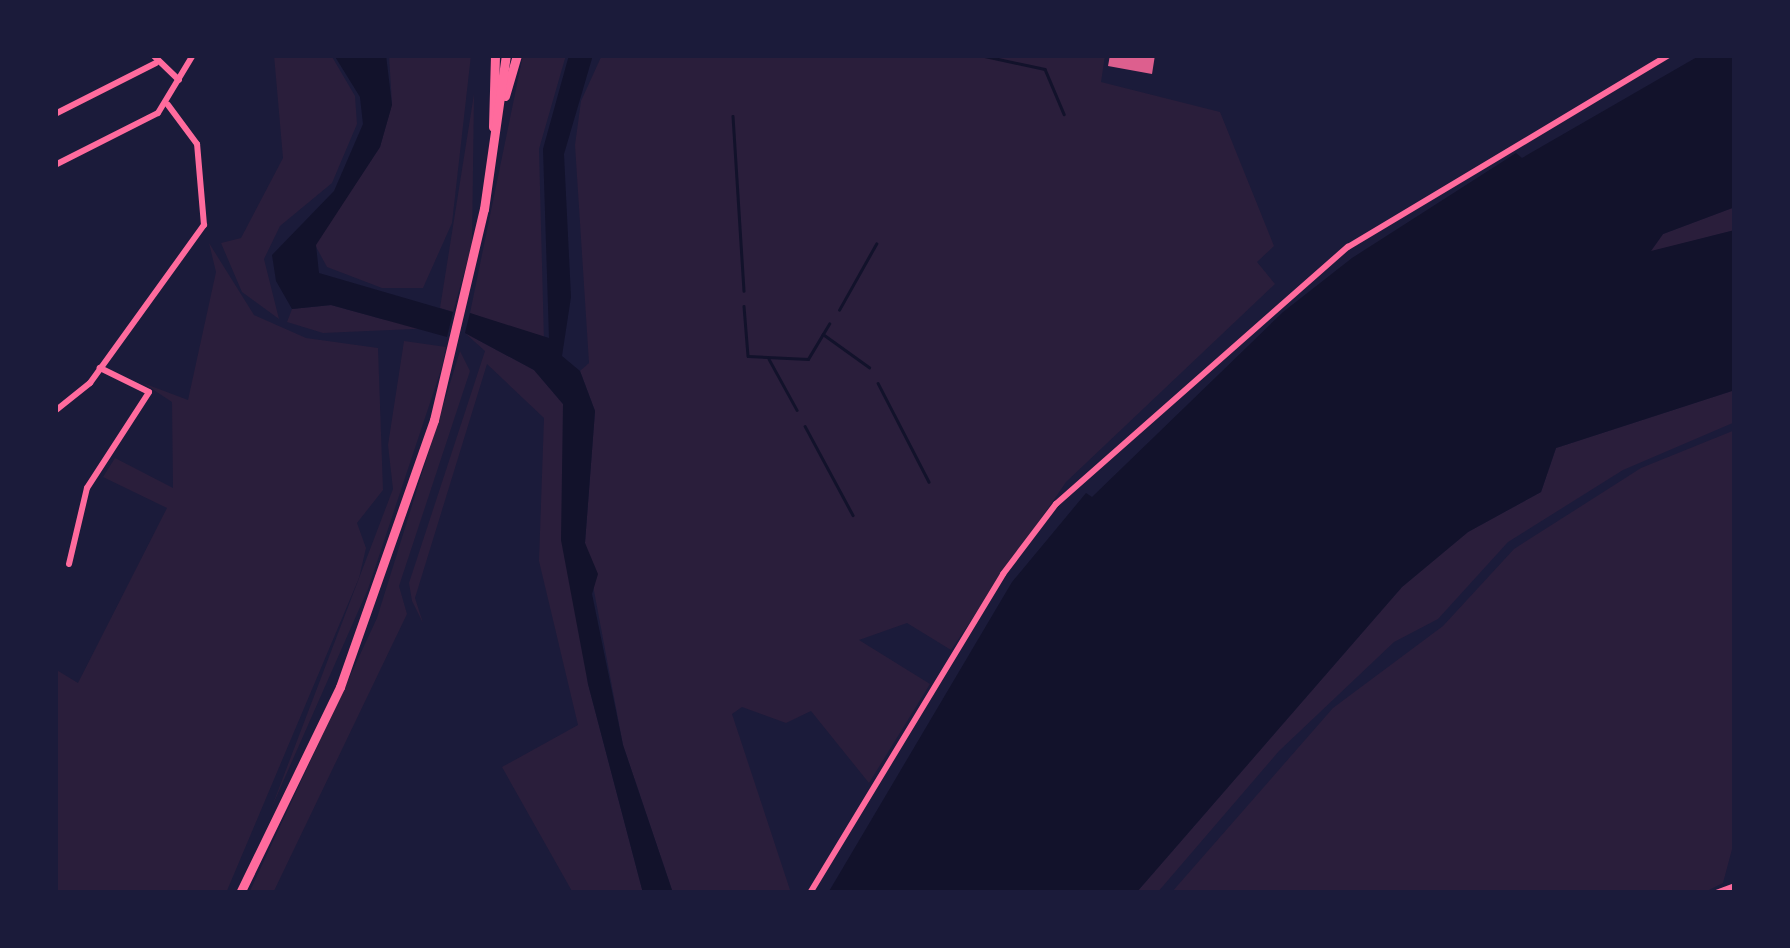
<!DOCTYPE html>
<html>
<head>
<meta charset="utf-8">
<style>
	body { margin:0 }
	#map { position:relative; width:1790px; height:948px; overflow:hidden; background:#1b1b3a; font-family:"Noto Sans",sans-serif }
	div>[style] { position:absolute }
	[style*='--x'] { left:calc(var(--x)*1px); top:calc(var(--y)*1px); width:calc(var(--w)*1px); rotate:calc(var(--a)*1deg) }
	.green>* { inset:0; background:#2a1e3b }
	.water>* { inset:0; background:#12122b }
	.stream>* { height:2.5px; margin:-1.25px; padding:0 1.25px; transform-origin:1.25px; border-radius:1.25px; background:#12122b }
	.building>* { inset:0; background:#dd5f8e }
	.minor>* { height:6px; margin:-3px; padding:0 3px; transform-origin:3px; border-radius:3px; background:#ff6b9d }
	.primary>* { height:9px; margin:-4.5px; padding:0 4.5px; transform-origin:4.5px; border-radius:4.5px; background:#ff6b9d }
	span { translate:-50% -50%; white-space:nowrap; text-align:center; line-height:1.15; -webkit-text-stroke:9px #1b1b3a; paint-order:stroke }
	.frame { position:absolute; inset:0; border:58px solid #1b1b3a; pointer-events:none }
</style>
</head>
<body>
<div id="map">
	<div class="green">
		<div style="clip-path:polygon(274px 55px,331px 55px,355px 96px,357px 124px,332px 183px,280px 226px,264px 259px,279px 319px,242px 292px,221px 243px,241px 238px,283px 158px)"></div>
		<div style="clip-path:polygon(389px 55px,471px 55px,452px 223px,423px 288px,382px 288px,327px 267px,315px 245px,380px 147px,392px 104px)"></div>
		<div style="clip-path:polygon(523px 55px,566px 55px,539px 149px,544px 341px,470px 313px)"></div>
		<div style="clip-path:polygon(602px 55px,1105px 55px,1101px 82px,1220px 112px,1274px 246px,1257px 262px,1275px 284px,1066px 482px,951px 650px,907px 623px,859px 640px,930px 684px,869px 783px,811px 711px,786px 723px,742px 707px,732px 714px,791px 893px,673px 893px,623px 745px,585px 543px,595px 411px,580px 371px,589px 363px,575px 145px,581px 101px)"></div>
		<div style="clip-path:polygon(474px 94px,472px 245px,453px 312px,440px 308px)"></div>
		<div style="clip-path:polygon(1735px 207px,1735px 230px,1650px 252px,1663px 234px)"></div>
		<div style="clip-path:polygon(209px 243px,254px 315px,306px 338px,378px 348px,383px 490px,357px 523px,366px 548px,359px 578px,226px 893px,55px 893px,55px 669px,78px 683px,167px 508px,103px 477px,115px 458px,173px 488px,172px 402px,143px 383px,188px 400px,216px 272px)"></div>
		<div style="clip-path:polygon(331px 305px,382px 319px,436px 328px,323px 333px,287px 322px,292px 309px)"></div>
		<div style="clip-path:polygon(465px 333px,534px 370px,563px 404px,588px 684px,643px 893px,573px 893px,502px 767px,578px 725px,539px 561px,544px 418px,487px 364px,415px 598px,423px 623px,412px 601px,409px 583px,485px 351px)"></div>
		<div style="clip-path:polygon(404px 341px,446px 347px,442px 367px,368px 589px,271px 809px,393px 489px,388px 445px)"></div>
		<div style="clip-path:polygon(460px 351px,470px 371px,399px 586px,407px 614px,273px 893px,249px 893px,377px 618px)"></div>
		<div style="clip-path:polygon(1735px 390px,1735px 422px,1623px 470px,1508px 542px,1438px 619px,1394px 642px,1279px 751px,1157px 893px,1136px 893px,1402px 587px,1468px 532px,1541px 492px,1556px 448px)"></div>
		<div style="clip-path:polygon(1735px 430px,1735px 838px,1723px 883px,1703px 893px,1171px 893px,1333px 708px,1443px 626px,1514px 549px,1641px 468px)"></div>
	</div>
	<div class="water">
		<div style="clip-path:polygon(334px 55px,386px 55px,392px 105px,380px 147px,316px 245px,319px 273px,453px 312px,447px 337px,331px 305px,292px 309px,276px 281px,272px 255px,334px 191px,363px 124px,360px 97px)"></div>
		<div style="clip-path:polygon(569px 55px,593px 55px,564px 154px,571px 297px,562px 356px,580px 371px,595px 411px,585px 543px,598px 574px,592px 594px,623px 745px,673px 893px,643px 893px,588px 684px,561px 540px,563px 404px,534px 370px,465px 333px,470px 313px,549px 338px,543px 149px)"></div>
		<div style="clip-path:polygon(1735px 55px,1735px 207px,1663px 234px,1651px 251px,1735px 230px,1735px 390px,1556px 448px,1541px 492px,1468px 532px,1402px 587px,1136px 893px,828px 893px,1012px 582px,1086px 493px,1092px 497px,1283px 312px,1352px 258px,1516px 153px,1522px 158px,1697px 57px)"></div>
	</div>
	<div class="stream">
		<div style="--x:980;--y:55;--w:66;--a:12.2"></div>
		<div style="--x:1045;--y:69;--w:49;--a:67.1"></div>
		<div style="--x:733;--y:116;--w:175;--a:86.4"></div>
		<div style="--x:744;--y:306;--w:50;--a:85.4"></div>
		<div style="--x:748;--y:356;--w:60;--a:2.9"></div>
		<div style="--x:808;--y:359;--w:41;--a:-59"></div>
		<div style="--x:839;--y:310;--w:76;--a:-60.7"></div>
		<div style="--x:823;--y:334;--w:57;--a:35.7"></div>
		<div style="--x:769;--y:359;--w:58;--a:61.2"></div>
		<div style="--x:878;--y:383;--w:111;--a:62.7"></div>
		<div style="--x:805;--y:426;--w:101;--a:61.7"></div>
	</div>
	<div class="building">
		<div style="clip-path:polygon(1110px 55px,1155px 55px,1152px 74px,1108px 66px)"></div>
	</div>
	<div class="minor">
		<div style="--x:153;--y:55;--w:36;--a:44"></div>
		<div style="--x:55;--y:114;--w:113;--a:-26.8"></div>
		<div style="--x:55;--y:165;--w:115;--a:-26.8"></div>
		<div style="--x:158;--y:113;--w:68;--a:-58.9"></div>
		<div style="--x:55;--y:411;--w:45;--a:-38.7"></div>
		<div style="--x:90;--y:383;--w:195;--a:-54.2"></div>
		<div style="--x:204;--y:225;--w:81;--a:-94.9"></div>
		<div style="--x:197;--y:144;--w:49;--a:-126.6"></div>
		<div style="--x:69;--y:564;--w:78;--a:-76.7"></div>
		<div style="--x:87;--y:488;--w:114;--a:-57.1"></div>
		<div style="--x:149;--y:392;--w:55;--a:-153.9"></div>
		<div style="--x:810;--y:893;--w:373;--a:-58.8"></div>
		<div style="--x:1003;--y:574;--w:88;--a:-52.9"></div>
		<div style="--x:1056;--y:504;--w:389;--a:-41.4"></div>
		<div style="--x:1348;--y:247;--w:374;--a:-30.9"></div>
		<div style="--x:1716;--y:893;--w:20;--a:-20"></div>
	</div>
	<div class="primary">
		<div style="--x:505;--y:96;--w:43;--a:-73.7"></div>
		<div style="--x:493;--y:127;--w:72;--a:-88.4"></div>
		<div style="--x:240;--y:893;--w:229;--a:-64.1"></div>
		<div style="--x:340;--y:687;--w:283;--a:-70.6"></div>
		<div style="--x:434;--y:420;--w:217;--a:-76.7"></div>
		<div style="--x:484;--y:209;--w:156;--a:-81.9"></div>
	</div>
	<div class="frame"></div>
</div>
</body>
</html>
